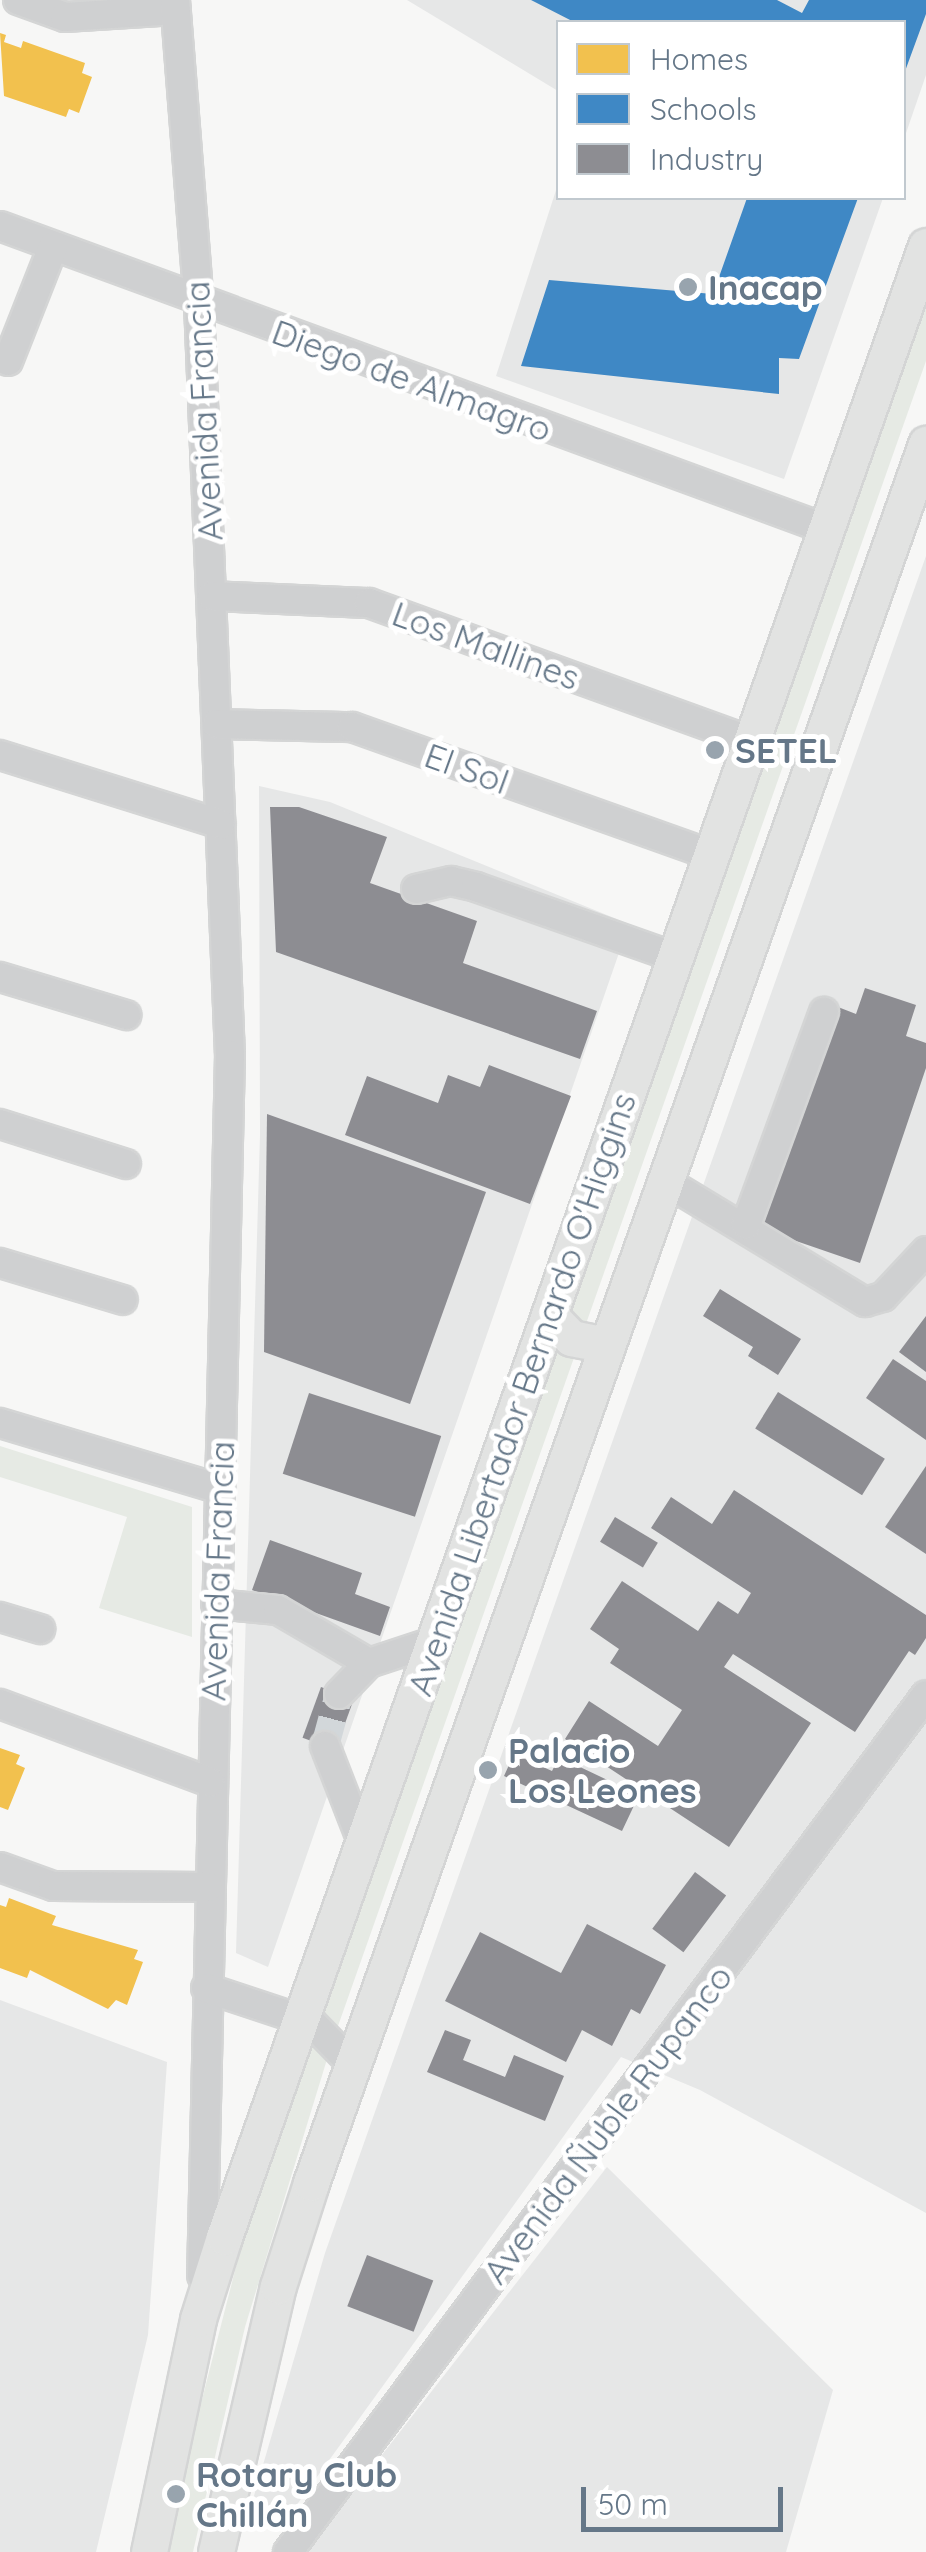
<!DOCTYPE html>
<html>
<head>
<meta charset="utf-8">
<style>
	body { margin:0 }
	#map { position:relative; width:926px; height:2552px; overflow:hidden; background:#f7f7f6; font-family:Quicksand,sans-serif }
	div>[style] { position:absolute }
	[style*='--x'] { left:calc(var(--x)*1px); top:calc(var(--y)*1px); width:calc(var(--w)*1px); rotate:calc(var(--a)*1deg) }
	.built>* { inset:0; background:#e6e7e7 }
	.green>* { inset:0; background:#e6eae4 }
	.homes>* { inset:0; background:#f2c14e }
	.schools>* { inset:0; background:#3f88c5 }
	.industry>* { inset:0; background:#8d8d92; transform-origin:0 0 }
	.minor-tunnel>* { height:28px; margin-top:-14px; transform-origin:0; background:repeating-linear-gradient(90deg,#d2d7da 0 28px,transparent 0 42px) }
	.roads { filter:drop-shadow(2px 0 #d4d5d5) drop-shadow(-2px 0 #d4d5d5) drop-shadow(0 2px #d4d5d5) drop-shadow(0 -2px #d4d5d5) }
	.minor>* { height:28px; margin:-14px; padding:0 14px; transform-origin:14px; border-radius:14px; background:#cfd0d1 }
	.major>* { height:35px; margin:-17.5px; padding:0 17.5px; transform-origin:17.5px; border-radius:17.5px; background:#e2e3e2 }
	.dots>* { width:28px; height:28px; translate:-50% -50%; box-sizing:border-box; border:5px solid #fff; border-radius:50% }
	span { translate:-50% -50%; white-space:nowrap; text-align:center; line-height:1.15; -webkit-text-stroke:10px #fff; paint-order:stroke }
	.poi-label { font-size:35px; color:#657788; font-weight:700 }
	.left { translate:0 -50%; text-align:left }
	.street-label { font-size:35px; color:#657788 }
	.legend { position:absolute; left:556px; top:20px; width:350px; height:180px; box-sizing:border-box; background:#fff; border:2px solid #c1c9cf; margin:0; padding:12px 18px; list-style:none; font-size:30px; color:#657788 }
	.legend li { display:flex; align-items:center; gap:20px; height:50px }
	.legend b { width:50px; border:2px solid #c1c9cf }
	.scale { position:absolute; left:581px; top:2487px; width:202px; height:45px; box-sizing:border-box; border:5px solid #657788; border-top:0; padding-left:12px; font-size:30px; line-height:35px; white-space:nowrap; color:#657788; -webkit-text-stroke:8px #fff; paint-order:stroke }
</style>
</head>
<body>
<div id="map">
	<div class="built">
		<div style="clip-path:polygon(407px 0,926px 0,926px 75px,904px 139px,904px 22px,558px 22px,558px 91px)"></div>
		<div style="clip-path:polygon(558px 184px,558px 198px,883px 198px,784px 479px,496px 376px)"></div>
		<div style="clip-path:polygon(926px 556px,926px 2213px,700px 2090px,621px 2057px,280px 2528px,251px 2506px,325px 2253px)"></div>
		<div style="clip-path:polygon(259px 786px,330px 802px,629px 924px,268px 1967px,236px 1953px,260px 1135px)"></div>
		<div style="clip-path:polygon(0 2000px,167px 2062px,148px 2335px,96px 2552px,0 2552px)"></div>
		<div style="clip-path:polygon(607px 2167px,833px 2390px,786px 2552px,306px 2552px)"></div>
	</div>
	<div class="green">
		<div style="clip-path:polygon(926px 280px,926px 361px,332px 2043px,245px 2327px,193px 2552px,163px 2552px,251px 2208px)"></div>
		<div style="clip-path:polygon(0 1446px,192px 1507px,192px 1637px,99px 1608px,127px 1517px,0 1477px)"></div>
	</div>
	<div class="homes">
		<div style="clip-path:polygon(0 33px,6px 35px,4px 42px,21px 48px,23px 41px,85px 63px,82px 73px,92px 77px,79px 113px,69px 109px,66px 117px,4px 96px)"></div>
		<div style="clip-path:polygon(0 1748px,20px 1755px,16px 1764px,25px 1768px,8px 1810px,0 1807px)"></div>
		<div style="clip-path:polygon(9px 1898px,56px 1916px,52px 1925px,138px 1950px,134px 1959px,143px 1962px,127px 2005px,116px 2000px,108px 2009px,30px 1970px,27px 1978px,0 1968px,0 1905px,6px 1907px)"></div>
	</div>
	<div class="schools">
		<div style="clip-path:polygon(531px 0,777px 0,802px 13px,809px 0,926px 0,926px 14px,904px 74px,904px 22px,574px 22px)"></div>
		<div style="clip-path:polygon(747px 198px,858px 198px,799px 359px,779px 358px,779px 394px,521px 366px,549px 280px,713px 294px)"></div>
	</div>
	<div class="industry">
		<div style="clip-path:polygon(270px 807px,299px 807px,387px 837px,370px 883px,477px 921px,463px 963px,597px 1011px,580px 1059px,276px 952px)"></div>
		<div style="clip-path:polygon(865px 988px,916px 1005px,906px 1036px,926px 1043px,926px 1068px,860px 1263px,761px 1229px,838px 1007px,856px 1014px)"></div>
		<div style="clip-path:polygon(489px 1065px,571px 1096px,530px 1204px,345px 1135px,367px 1076px,438px 1103px,448px 1075px,480px 1087px)"></div>
		<div style="clip-path:polygon(267px 1114px,486px 1192px,410px 1404px,264px 1352px)"></div>
		<div style="clip-path:polygon(720px 1289px,801px 1339px,778px 1375px,748px 1356px,753px 1347px,703px 1316px)"></div>
		<div style="clip-path:polygon(926px 1316px,926px 1372px,899px 1352px)"></div>
		<div style="clip-path:polygon(893px 1359px,926px 1381px,926px 1440px,866px 1398px)"></div>
		<div style="left:778px;top:1392px;width:126px;height:43px;rotate:32deg"></div>
		<div style="left:309px;top:1393px;width:139px;height:85px;rotate:18deg"></div>
		<div style="clip-path:polygon(926px 1466px,926px 1554px,885px 1527px)"></div>
		<div style="clip-path:polygon(734px 1490px,926px 1615px,926px 1638px,915px 1655px,909px 1651px,855px 1732px,733px 1654px,724px 1667px,811px 1723px,729px 1847px,565px 1739px,589px 1701px,658px 1746px,682px 1710px,610px 1663px,619px 1649px,590px 1629px,622px 1581px,698px 1631px,718px 1601px,738px 1614px,751px 1593px,651px 1528px,671px 1497px,712px 1524px)"></div>
		<div style="left:615px;top:1517px;width:50px;height:29px;rotate:31deg"></div>
		<div style="clip-path:polygon(270px 1540px,362px 1573px,355px 1594px,390px 1607px,380px 1636px,252px 1590px)"></div>
		<div style="left:321px;top:1687px;width:35px;height:54px;rotate:20deg"></div>
		<div style="clip-path:polygon(514px 1754px,552px 1771px,559px 1757px,639px 1795px,622px 1831px,504px 1776px)"></div>
		<div style="left:695px;top:1872px;width:39px;height:71px;rotate:37deg"></div>
		<div style="clip-path:polygon(587px 1924px,666px 1965px,640px 2014px,631px 2009px,612px 2046px,582px 2030px,566px 2062px,445px 2001px,480px 1932px,561px 1973px)"></div>
		<div style="clip-path:polygon(445px 2030px,471px 2040px,463px 2060px,505px 2077px,514px 2055px,564px 2076px,545px 2121px,427px 2072px)"></div>
		<div style="left:367px;top:2255px;width:71px;height:55px;rotate:21deg"></div>
	</div>
	<div class="minor-tunnel">
		<div style="--x:325;--y:1746;--w:54;--a:-74.9"></div>
	</div>
	<div class="roads">
		<div class="minor">
			<div style="--x:18;--y:0;--w:50;--a:19.9"></div>
			<div style="--x:65;--y:17;--w:111;--a:-3.6"></div>
			<div style="--x:175;--y:0;--w:305;--a:85.5"></div>
			<div style="--x:199;--y:304;--w:752;--a:87.64"></div>
			<div style="--x:230;--y:1055;--w:1221;--a:91.31"></div>
			<div style="--x:0;--y:226;--w:880;--a:20.14"></div>
			<div style="--x:8;--y:361;--w:123;--a:-68.5"></div>
			<div style="--x:212;--y:596;--w:157;--a:2.6"></div>
			<div style="--x:369;--y:603;--w:406;--a:19.9"></div>
			<div style="--x:217;--y:724;--w:135;--a:1.3"></div>
			<div style="--x:352;--y:727;--w:381;--a:19.6"></div>
			<div style="--x:0;--y:755;--w:231;--a:17.4"></div>
			<div style="--x:416;--y:889;--w:36;--a:-13"></div>
			<div style="--x:451;--y:881;--w:26;--a:13"></div>
			<div style="--x:476;--y:887;--w:211;--a:19.4"></div>
			<div style="--x:0;--y:977;--w:132;--a:16.8"></div>
			<div style="--x:0;--y:1124;--w:132;--a:17.6"></div>
			<div style="--x:665;--y:1181;--w:234;--a:31.2"></div>
			<div style="--x:865;--y:1302;--w:19;--a:-16"></div>
			<div style="--x:883;--y:1297;--w:63;--a:-46.9"></div>
			<div style="--x:746;--y:1225;--w:227;--a:-69.9"></div>
			<div style="--x:0;--y:1263;--w:128;--a:16.7"></div>
			<div style="--x:0;--y:1423;--w:230;--a:16.7"></div>
			<div style="--x:216;--y:1604;--w:62;--a:5.5"></div>
			<div style="--x:278;--y:1610;--w:105;--a:30.2"></div>
			<div style="--x:0;--y:1617;--w:42;--a:16.7"></div>
			<div style="--x:339;--y:1694;--w:43;--a:-45.9"></div>
			<div style="--x:369;--y:1663;--w:67;--a:-18.2"></div>
			<div style="--x:0;--y:1704;--w:224;--a:20.4"></div>
			<div style="--x:325;--y:1746;--w:102;--a:68.7"></div>
			<div style="--x:0;--y:1867;--w:56;--a:19.7"></div>
			<div style="--x:53;--y:1886;--w:155;--a:0.4"></div>
			<div style="--x:206;--y:1988;--w:112;--a:18.3"></div>
			<div style="--x:312;--y:2023;--w:57;--a:45.7"></div>
			<div style="--x:288;--y:2552;--w:1068;--a:-53.33"></div>
		</div>
		<div class="major">
			<div style="--x:549;--y:1315;--w:32;--a:46"></div>
			<div style="--x:571;--y:1338;--w:37;--a:11"></div>
			<div style="--x:149;--y:2552;--w:238;--a:-78.1"></div>
			<div style="--x:198;--y:2319;--w:86;--a:-72.4"></div>
			<div style="--x:224;--y:2237;--w:2111;--a:-70.58"></div>
			<div style="--x:216;--y:2552;--w:273;--a:-76.9"></div>
			<div style="--x:278;--y:2286;--w:108;--a:-72.2"></div>
			<div style="--x:311;--y:2183;--w:1845;--a:-70.52"></div>
		</div>
	</div>
	<div class="dots">
		<div style="left:688px;top:287px;background:#98a4ae"></div>
		<div style="left:715px;top:750px;background:#98a4ae"></div>
		<div style="left:488px;top:1770px;background:#98a4ae"></div>
		<div style="left:176px;top:2494px;background:#98a4ae"></div>
	</div>
	<div class="poi-label">
		<span class="left" style="left:708px;top:287px">Inacap</span>
		<span class="left" style="left:735px;top:750px">SETEL</span>
		<span class="left" style="left:508px;top:1770px">Palacio<br>Los Leones</span>
		<span class="left" style="left:196px;top:2494px">Rotary Club<br>Chillán</span>
	</div>
	<div class="street-label">
		<span style="left:412px;top:380px;rotate:20deg">Diego de Almagro</span>
		<span style="left:203px;top:411px;rotate:-93deg">Avenida Francia</span>
		<span style="left:486px;top:645px;rotate:20deg">Los Mallines</span>
		<span style="left:467px;top:768px;rotate:20deg">El Sol</span>
		<span style="left:521px;top:1394px;rotate:-71deg">Avenida Libertador Bernardo O'Higgins</span>
		<span style="left:217px;top:1571px;rotate:-88deg">Avenida Francia</span>
		<span style="left:607px;top:2124px;rotate:-53deg">Avenida Ñuble Rupanco</span>
	</div>
	<ul class="legend">
	<li><b style="height:28px;background:#f2c14e"></b>Homes</li>
	<li><b style="height:28px;background:#3f88c5"></b>Schools</li>
	<li><b style="height:28px;background:#8d8d92"></b>Industry</li>
	</ul>
	<div class="scale">50 m</div>
</div>
</body>
</html>
